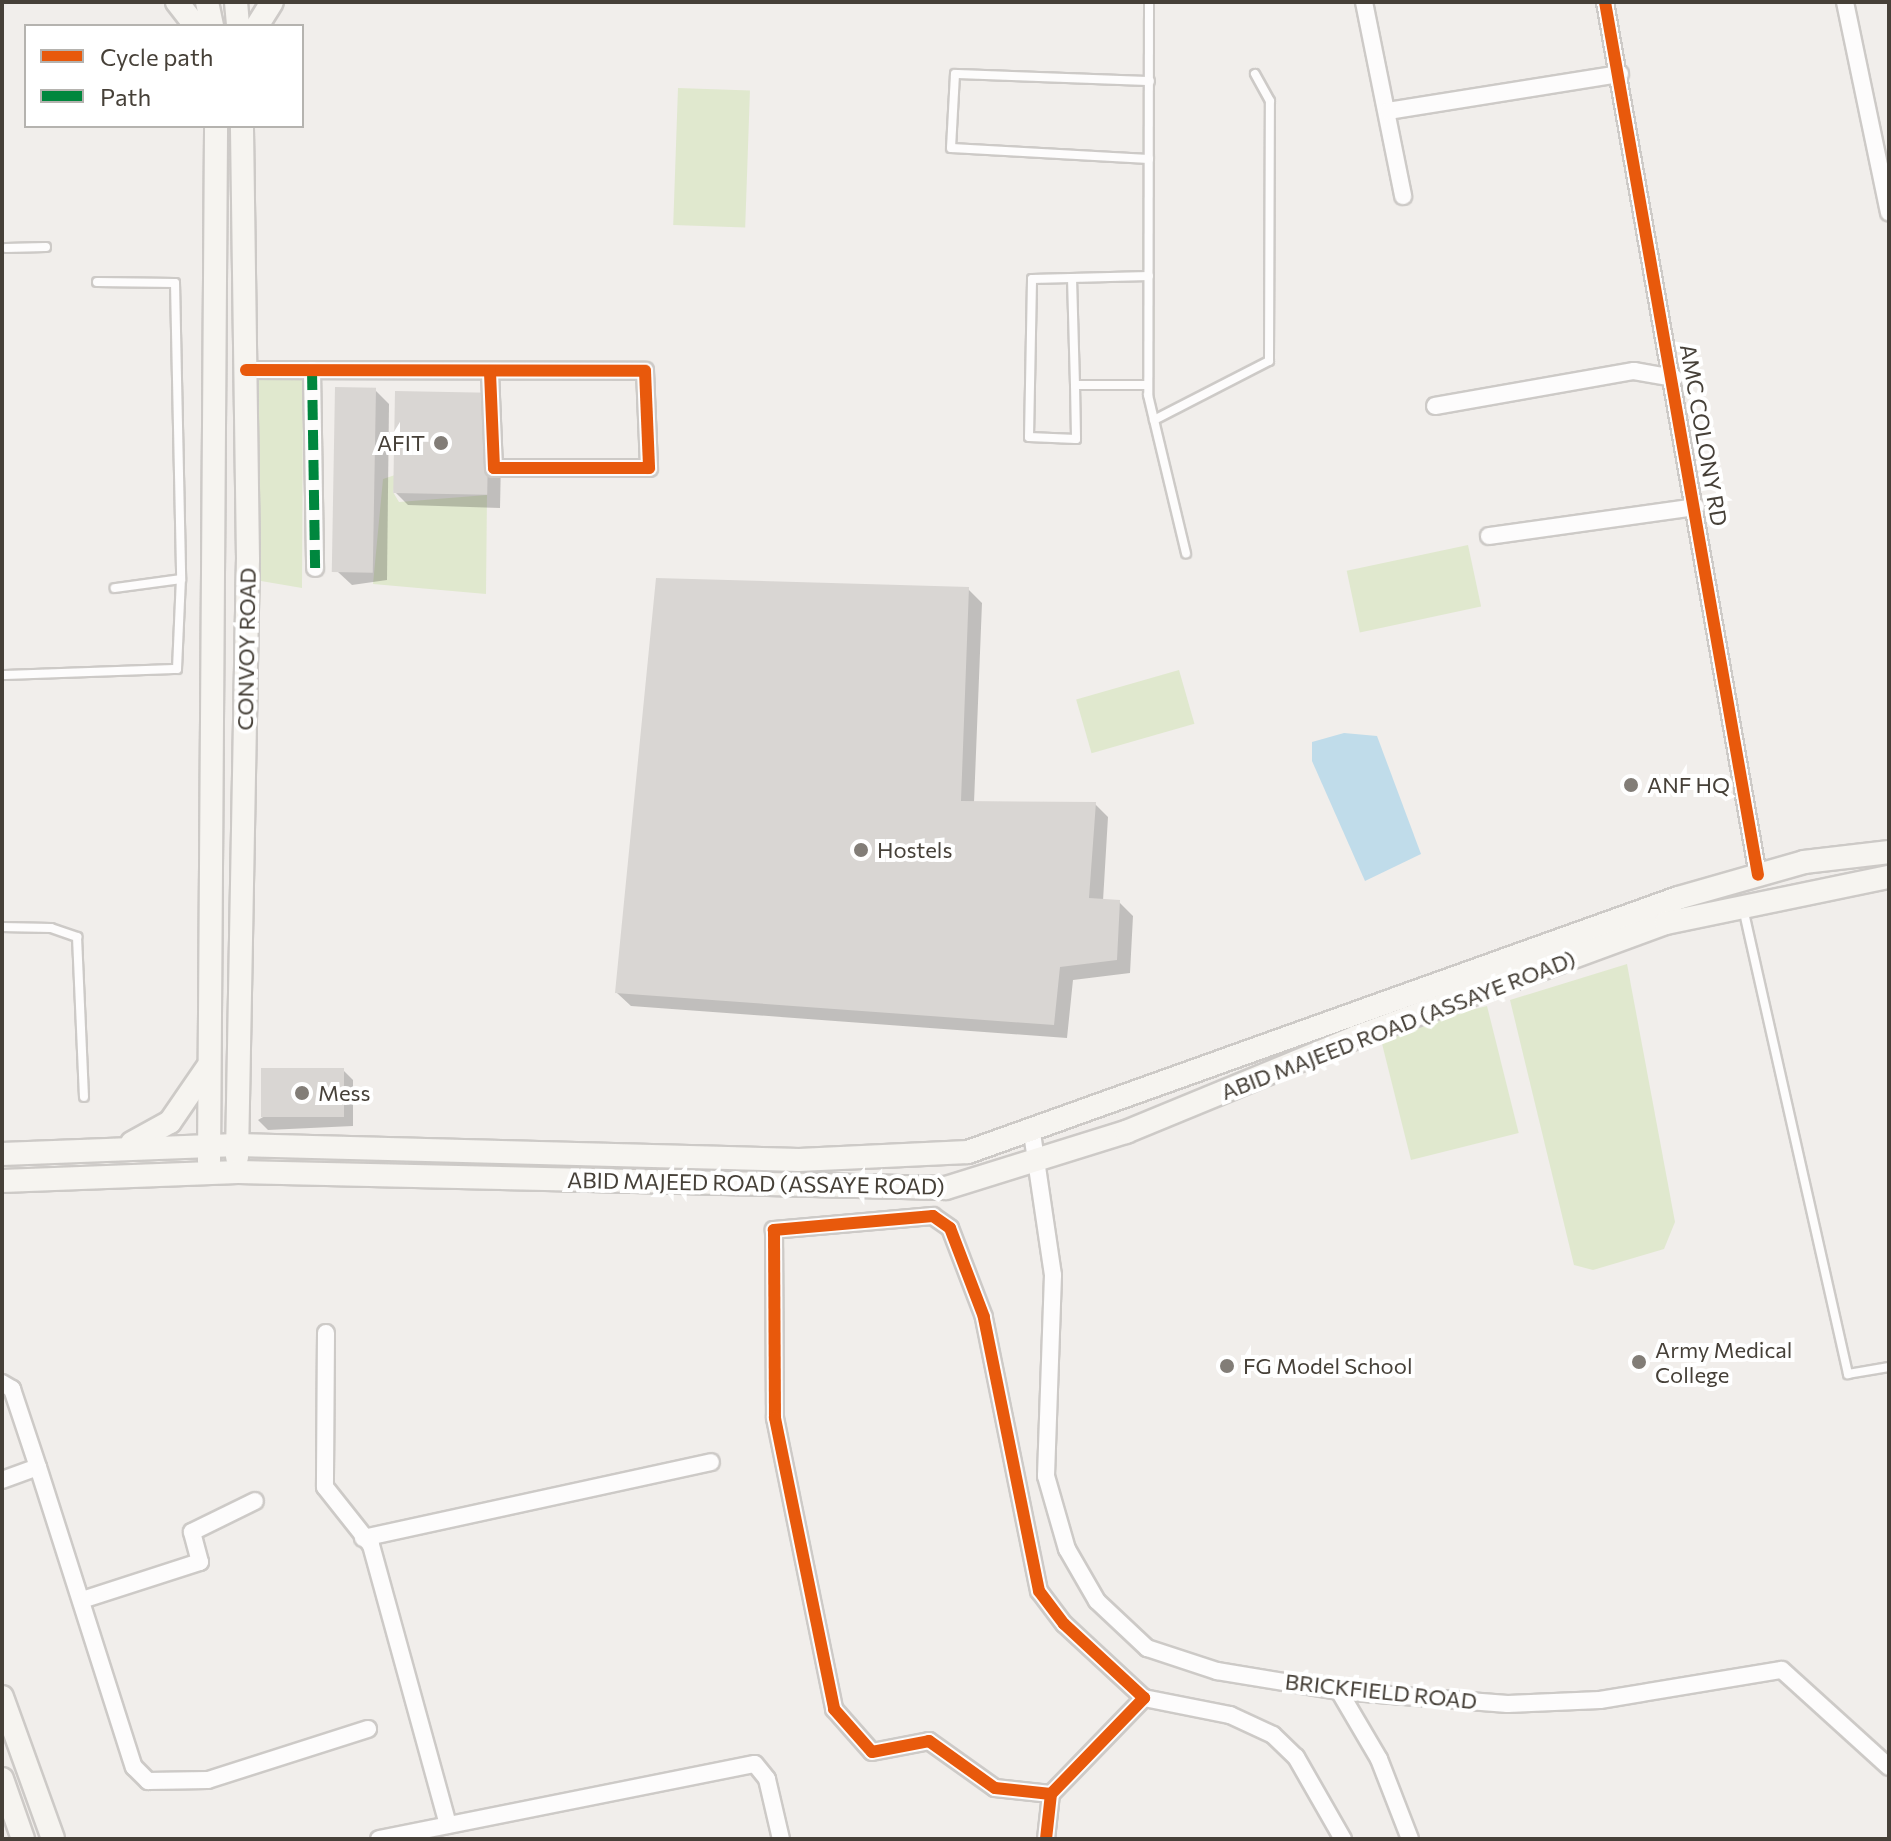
<!DOCTYPE html>
<html>
<head>
<meta charset="utf-8">
<style>
	body { margin:0 }
	#map { position:relative; width:1891px; height:1841px; overflow:hidden; background:#f1eeeb; font-family:Commissioner,sans-serif }
	div>[style] { position:absolute }
	[style*='--x'] { left:calc(var(--x)*1px); top:calc(var(--y)*1px); width:calc(var(--w)*1px); rotate:calc(var(--a)*1deg) }
	.green>* { inset:0; background:#e0e8ce; transform-origin:0 0 }
	.water>* { inset:0; background:#c0dcea }
	.shadow>* { inset:0; background:#0003 }
	.building>* { inset:0; background:#d9d6d3; transform-origin:0 0 }
	.roads { filter:drop-shadow(2px 0 #cdcac7) drop-shadow(-2px 0 #cdcac7) drop-shadow(0 2px #cdcac7) drop-shadow(0 -2px #cdcac7) }
	.service>* { height:8px; margin:-4px; padding:0 4px; transform-origin:4px; border-radius:4px; background:#fdfcfc }
	.minor>* { height:16px; margin:-8px; padding:0 8px; transform-origin:8px; border-radius:8px; background:#fdfcfc }
	.secondary>* { height:22px; margin:-11px; padding:0 11px; transform-origin:11px; border-radius:11px; background:#f6f4f0 }
	.quiet>* { height:10px; margin-top:-5px; transform-origin:0; background:repeating-linear-gradient(90deg,#00873e 0 20px,transparent 0 30px) }
	.cycleway>* { height:12px; margin:-6px; padding:0 6px; transform-origin:6px; border-radius:6px; background:#e8590c }
	.dots>* { width:22px; height:22px; translate:-50% -50%; box-sizing:border-box; border:4px solid #fff; border-radius:50% }
	span { translate:-50% -50%; white-space:nowrap; text-align:center; line-height:1.15; -webkit-text-stroke:8px #fff; paint-order:stroke }
	.street-label { font-size:22px; color:#464038 }
	.poi-label { font-size:22px; color:#464038 }
	.right { translate:-100% -50%; text-align:right }
	.left { translate:0 -50%; text-align:left }
	.frame { position:absolute; inset:0; border:4px solid #464038; pointer-events:none }
	.legend { position:absolute; left:24px; top:24px; width:280px; height:104px; box-sizing:border-box; background:#fff; border:2px solid #b5b3af; margin:0; padding:10px 14px; list-style:none; font-size:24px; color:#464038 }
	.legend li { display:flex; align-items:center; gap:16px; height:40px }
	.legend b { width:40px; border:2px solid #b5b3af }
</style>
</head>
<body>
<div id="map">
	<div class="green">
		<div style="left:678px;top:88px;width:72px;height:137px;rotate:2deg"></div>
		<div style="clip-path:polygon(303px 370px,302px 588px,261px 581px,257px 374px)"></div>
		<div style="clip-path:polygon(398px 474px,393px 492px,399px 502px,487px 495px,486px 594px,373px 584px,383px 479px)"></div>
		<div style="left:1468px;top:545px;width:63px;height:124px;rotate:78deg"></div>
		<div style="left:1179px;top:670px;width:56px;height:107px;rotate:74deg"></div>
		<div style="clip-path:polygon(1627px 964px,1675px 1222px,1664px 1249px,1593px 1270px,1574px 1265px,1510px 1000px)"></div>
		<div style="left:1487px;top:1006px;width:131px;height:111px;rotate:76deg"></div>
	</div>
	<div class="water">
		<div style="clip-path:polygon(1344px 733px,1377px 736px,1421px 854px,1365px 881px,1312px 761px,1312px 742px)"></div>
	</div>
	<div class="shadow">
		<div style="clip-path:polygon(375px 390px,389px 404px,387px 580px,352px 585px,338px 572px)"></div>
		<div style="clip-path:polygon(488px 395px,502px 409px,500px 508px,408px 505px,395px 492px)"></div>
		<div style="clip-path:polygon(968px 589px,982px 603px,974px 803px,1095px 804px,1108px 817px,1103px 901px,1119px 902px,1133px 916px,1130px 973px,1073px 980px,1067px 1038px,631px 1006px,617px 993px)"></div>
		<div style="clip-path:polygon(343px 1070px,353px 1080px,353px 1126px,268px 1130px,258px 1120px)"></div>
	</div>
	<div class="building">
		<div style="left:335px;top:387px;width:41px;height:185px;rotate:1deg"></div>
		<div style="left:395px;top:391px;width:94px;height:102px;rotate:1deg"></div>
		<div style="clip-path:polygon(656px 578px,969px 587px,961px 801px,1096px 802px,1089px 898px,1120px 900px,1117px 960px,1060px 967px,1054px 1025px,615px 993px)"></div>
		<div style="left:344px;top:1068px;width:49px;height:83px;rotate:90deg"></div>
	</div>
	<div class="roads">
		<div class="service">
			<div style="--x:1149;--y:2;--w:393;--a:90.1"></div>
			<div style="--x:1148;--y:395;--w:163;--a:76.5"></div>
			<div style="--x:1149;--y:159;--w:198;--a:-176.8"></div>
			<div style="--x:951;--y:148;--w:74;--a:-86.9"></div>
			<div style="--x:955;--y:74;--w:195;--a:2.1"></div>
			<div style="--x:6;--y:248;--w:40;--a:-1.4"></div>
			<div style="--x:1072;--y:278;--w:107;--a:88.4"></div>
			<div style="--x:97;--y:282;--w:78;--a:0.7"></div>
			<div style="--x:175;--y:283;--w:296;--a:88.8"></div>
			<div style="--x:181;--y:579;--w:67;--a:172.2"></div>
			<div style="--x:1148;--y:385;--w:73;--a:180"></div>
			<div style="--x:1075;--y:385;--w:54;--a:88.9"></div>
			<div style="--x:1076;--y:439;--w:47;--a:-177.6"></div>
			<div style="--x:1029;--y:437;--w:158;--a:-88.9"></div>
			<div style="--x:1032;--y:279;--w:117;--a:-1.5"></div>
			<div style="--x:1154;--y:420;--w:129;--a:-27.2"></div>
			<div style="--x:1269;--y:361;--w:260;--a:-89.8"></div>
			<div style="--x:1270;--y:101;--w:31;--a:-119"></div>
			<div style="--x:2;--y:675;--w:175;--a:-2"></div>
			<div style="--x:177;--y:669;--w:90;--a:-87.5"></div>
			<div style="--x:1743;--y:908;--w:478;--a:77.3"></div>
			<div style="--x:1848;--y:1374;--w:42;--a:-9.7"></div>
			<div style="--x:2;--y:927;--w:49;--a:1.2"></div>
			<div style="--x:51;--y:928;--w:28;--a:19"></div>
			<div style="--x:77;--y:937;--w:160;--a:87.5"></div>
		</div>
		<div class="minor">
			<div style="--x:1364;--y:2;--w:198;--a:78.6"></div>
			<div style="--x:1605;--y:2;--w:886;--a:80.06"></div>
			<div style="--x:1845;--y:2;--w:215;--a:78.2"></div>
			<div style="--x:1388;--y:111;--w:235;--a:-9.1"></div>
			<div style="--x:246;--y:370;--w:399;--a:0.1"></div>
			<div style="--x:645;--y:371;--w:97;--a:87.6"></div>
			<div style="--x:649;--y:468;--w:155;--a:180"></div>
			<div style="--x:494;--y:468;--w:97;--a:-92.4"></div>
			<div style="--x:312;--y:370;--w:198;--a:89.1"></div>
			<div style="--x:1435;--y:406;--w:202;--a:-10"></div>
			<div style="--x:1634;--y:371;--w:41;--a:9.9"></div>
			<div style="--x:1489;--y:536;--w:209;--a:-8"></div>
			<div style="--x:1032;--y:1133;--w:144;--a:81.6"></div>
			<div style="--x:1053;--y:1275;--w:201;--a:92"></div>
			<div style="--x:1046;--y:1476;--w:76;--a:74"></div>
			<div style="--x:1067;--y:1549;--w:60;--a:60"></div>
			<div style="--x:1097;--y:1601;--w:69;--a:43.2"></div>
			<div style="--x:1147;--y:1648;--w:74;--a:18.2"></div>
			<div style="--x:1217;--y:1671;--w:124;--a:9.3"></div>
			<div style="--x:1339;--y:1691;--w:169;--a:4.4"></div>
			<div style="--x:1508;--y:1704;--w:92;--a:-2.5"></div>
			<div style="--x:1600;--y:1700;--w:184;--a:-9.4"></div>
			<div style="--x:1782;--y:1670;--w:144;--a:42.2"></div>
			<div style="--x:326;--y:1333;--w:154;--a:90.4"></div>
			<div style="--x:325;--y:1487;--w:74;--a:51.6"></div>
			<div style="--x:371;--y:1545;--w:290;--a:74.6"></div>
			<div style="--x:2;--y:1383;--w:12;--a:31"></div>
			<div style="--x:12;--y:1389;--w:82;--a:71.6"></div>
			<div style="--x:2;--y:1480;--w:38;--a:-20"></div>
			<div style="--x:38;--y:1467;--w:315;--a:72.3"></div>
			<div style="--x:134;--y:1767;--w:20;--a:45"></div>
			<div style="--x:148;--y:1781;--w:60;--a:-1"></div>
			<div style="--x:208;--y:1780;--w:168;--a:-17.7"></div>
			<div style="--x:363;--y:1538;--w:356;--a:-12.3"></div>
			<div style="--x:82;--y:1600;--w:124;--a:-17.9"></div>
			<div style="--x:200;--y:1562;--w:31;--a:-105"></div>
			<div style="--x:192;--y:1532;--w:70;--a:-26.2"></div>
			<div style="--x:1339;--y:1691;--w:79;--a:59.5"></div>
			<div style="--x:1379;--y:1759;--w:86;--a:68.8"></div>
			<div style="--x:1144;--y:1698;--w:88;--a:11.2"></div>
			<div style="--x:1230;--y:1715;--w:47;--a:24.9"></div>
			<div style="--x:1273;--y:1735;--w:32;--a:44"></div>
			<div style="--x:1296;--y:1757;--w:95;--a:60.2"></div>
			<div style="--x:379;--y:1839;--w:383;--a:-11.3"></div>
			<div style="--x:755;--y:1764;--w:19;--a:51"></div>
			<div style="--x:767;--y:1779;--w:62;--a:76.9"></div>
			<div style="--x:1046;--y:1839;--w:45;--a:-83.7"></div>
			<div style="--x:1051;--y:1794;--w:134;--a:-45.9"></div>
			<div style="--x:1144;--y:1698;--w:109;--a:-137.2"></div>
			<div style="--x:1064;--y:1624;--w:41;--a:-127.1"></div>
			<div style="--x:1039;--y:1591;--w:279;--a:-101.4"></div>
			<div style="--x:984;--y:1317;--w:95;--a:-110.9"></div>
			<div style="--x:950;--y:1228;--w:21;--a:-145"></div>
			<div style="--x:933;--y:1216;--w:160;--a:175"></div>
			<div style="--x:774;--y:1230;--w:188;--a:89.7"></div>
			<div style="--x:775;--y:1418;--w:297;--a:78.5"></div>
			<div style="--x:834;--y:1709;--w:57;--a:48.5"></div>
			<div style="--x:872;--y:1752;--w:58;--a:-10.9"></div>
			<div style="--x:929;--y:1741;--w:81;--a:35.5"></div>
			<div style="--x:995;--y:1788;--w:56;--a:6.1"></div>
		</div>
		<div class="secondary">
			<div style="--x:177;--y:2;--w:31;--a:52"></div>
			<div style="--x:207;--y:2;--w:25;--a:78"></div>
			<div style="--x:236;--y:2;--w:24;--a:85"></div>
			<div style="--x:257;--y:26;--w:28;--a:-58"></div>
			<div style="--x:132;--y:1143;--w:43;--a:-28.9"></div>
			<div style="--x:170;--y:1122;--w:65;--a:-55.6"></div>
			<div style="--x:2;--y:1154;--w:235;--a:-2.2"></div>
			<div style="--x:237;--y:1145;--w:562;--a:1.53"></div>
			<div style="--x:799;--y:1160;--w:169;--a:-2.7"></div>
			<div style="--x:968;--y:1152;--w:754;--a:-19.68"></div>
			<div style="--x:1678;--y:898;--w:131;--a:-15.9"></div>
			<div style="--x:1804;--y:862;--w:86;--a:-6.7"></div>
			<div style="--x:237;--y:1157;--w:598;--a:-88.95"></div>
			<div style="--x:248;--y:559;--w:433;--a:-90.8"></div>
			<div style="--x:209;--y:1161;--w:1035;--a:-89.61"></div>
			<div style="--x:2;--y:1181;--w:236;--a:-2.2"></div>
			<div style="--x:238;--y:1172;--w:708;--a:1.29"></div>
			<div style="--x:946;--y:1188;--w:189;--a:-17.3"></div>
			<div style="--x:1126;--y:1132;--w:249;--a:-22.4"></div>
			<div style="--x:1356;--y:1037;--w:330;--a:-20.2"></div>
			<div style="--x:1666;--y:923;--w:228;--a:-11.7"></div>
			<div style="--x:2;--y:1697;--w:151;--a:70.2"></div>
			<div style="--x:2;--y:1779;--w:64;--a:70.7"></div>
		</div>
	</div>
	<div class="quiet">
		<div style="--x:312;--y:370;--w:198;--a:89.1"></div>
	</div>
	<div class="cycleway">
		<div style="--x:1605;--y:2;--w:886;--a:80.06"></div>
		<div style="--x:246;--y:370;--w:399;--a:0.1"></div>
		<div style="--x:645;--y:371;--w:97;--a:87.6"></div>
		<div style="--x:649;--y:468;--w:155;--a:180"></div>
		<div style="--x:494;--y:468;--w:97;--a:-92.4"></div>
		<div style="--x:1046;--y:1839;--w:45;--a:-83.7"></div>
		<div style="--x:1051;--y:1794;--w:134;--a:-45.9"></div>
		<div style="--x:1144;--y:1698;--w:109;--a:-137.2"></div>
		<div style="--x:1064;--y:1624;--w:41;--a:-127.1"></div>
		<div style="--x:1039;--y:1591;--w:279;--a:-101.4"></div>
		<div style="--x:984;--y:1317;--w:95;--a:-110.9"></div>
		<div style="--x:950;--y:1228;--w:21;--a:-145"></div>
		<div style="--x:933;--y:1216;--w:160;--a:175"></div>
		<div style="--x:774;--y:1230;--w:188;--a:89.7"></div>
		<div style="--x:775;--y:1418;--w:297;--a:78.5"></div>
		<div style="--x:834;--y:1709;--w:57;--a:48.5"></div>
		<div style="--x:872;--y:1752;--w:58;--a:-10.9"></div>
		<div style="--x:929;--y:1741;--w:81;--a:35.5"></div>
		<div style="--x:995;--y:1788;--w:56;--a:6.1"></div>
	</div>
	<div class="dots">
		<div style="left:441px;top:443px;background:#827d77"></div>
		<div style="left:1631px;top:785px;background:#827d77"></div>
		<div style="left:861px;top:850px;background:#827d77"></div>
		<div style="left:302px;top:1093px;background:#827d77"></div>
		<div style="left:1639px;top:1362px;background:#827d77"></div>
		<div style="left:1227px;top:1366px;background:#827d77"></div>
	</div>
	<div class="street-label">
		<span style="left:1704px;top:435px;rotate:80deg">AMC COLONY RD</span>
		<span style="left:246px;top:649px;rotate:-89deg">CONVOY ROAD</span>
		<span style="left:1398px;top:1025px;rotate:-21deg">ABID MAJEED ROAD (ASSAYE ROAD)</span>
		<span style="left:756px;top:1183px;rotate:1deg">ABID MAJEED ROAD (ASSAYE ROAD)</span>
		<span style="left:1381px;top:1691px;rotate:6deg">BRICKFIELD ROAD</span>
	</div>
	<div class="poi-label">
		<span class="right" style="left:425px;top:443px">AFIT</span>
		<span class="left" style="left:1647px;top:785px">ANF HQ</span>
		<span class="left" style="left:877px;top:850px">Hostels</span>
		<span class="left" style="left:318px;top:1093px">Mess</span>
		<span class="left" style="left:1655px;top:1362px">Army Medical<br>College</span>
		<span class="left" style="left:1243px;top:1366px">FG Model School</span>
	</div>
	<div class="frame"></div>
	<ul class="legend">
	<li><b style="height:10px;background:#e8590c"></b>Cycle path</li>
	<li><b style="height:10px;background:#00873e"></b>Path</li>
	</ul>
</div>
</body>
</html>
